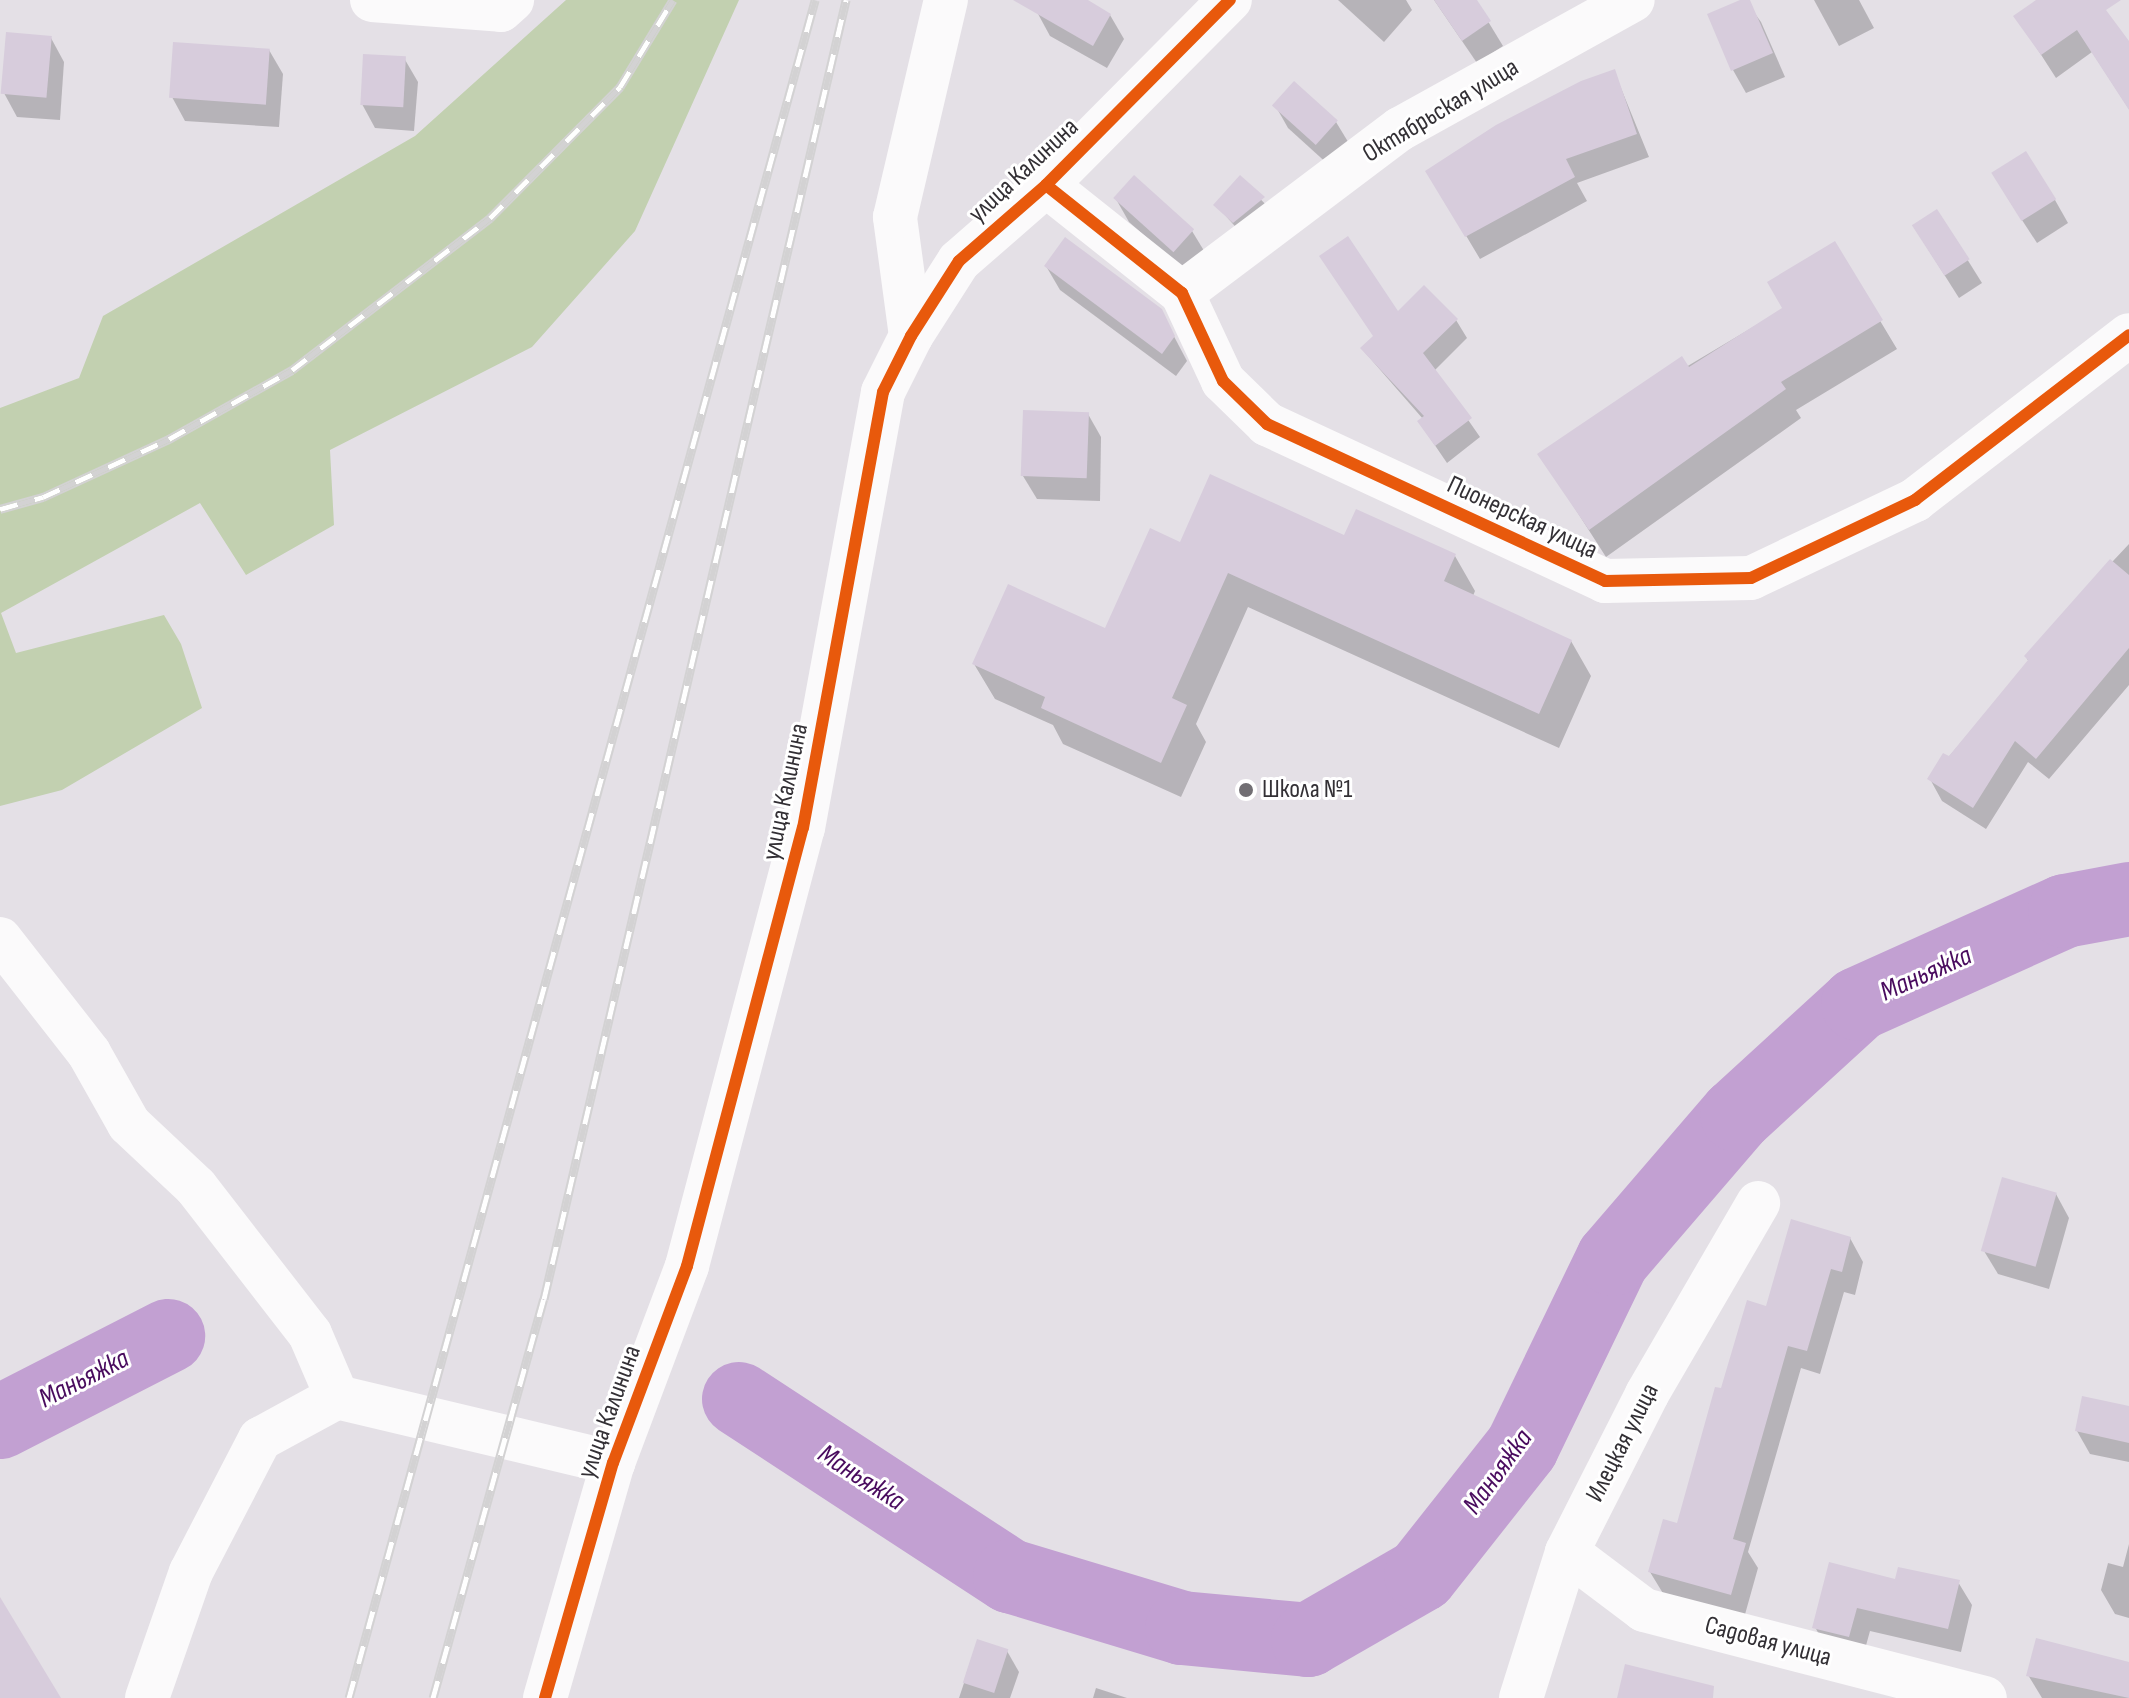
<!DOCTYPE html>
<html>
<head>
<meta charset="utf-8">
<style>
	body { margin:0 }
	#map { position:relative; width:2129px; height:1698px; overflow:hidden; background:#e4e0e6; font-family:"Sofia Sans Condensed",sans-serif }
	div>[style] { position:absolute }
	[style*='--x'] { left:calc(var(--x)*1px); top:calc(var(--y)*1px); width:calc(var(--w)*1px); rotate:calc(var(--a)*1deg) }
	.green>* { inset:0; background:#c2d0b0 }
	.shadow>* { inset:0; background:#0003 }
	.river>* { height:74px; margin:-37px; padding:0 37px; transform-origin:37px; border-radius:37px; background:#c2a0d2 }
	.building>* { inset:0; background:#d7ccdc; transform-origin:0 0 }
	.street>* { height:44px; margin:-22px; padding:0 22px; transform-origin:22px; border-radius:22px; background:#fbfafb }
	.rail>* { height:9px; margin-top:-4.5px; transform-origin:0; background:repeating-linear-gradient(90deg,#fff 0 18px,#d3d2d3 0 36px); box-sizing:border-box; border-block:2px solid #d3d2d3 }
	.cycleway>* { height:12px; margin:-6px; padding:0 6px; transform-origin:6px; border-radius:6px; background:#e8590c }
	.dots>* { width:22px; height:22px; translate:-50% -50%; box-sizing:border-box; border:4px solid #fff; border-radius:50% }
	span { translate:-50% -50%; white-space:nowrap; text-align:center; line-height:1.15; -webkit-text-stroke:6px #fff; paint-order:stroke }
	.street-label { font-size:26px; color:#333035 }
	.poi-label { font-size:26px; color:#333035 }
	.left { translate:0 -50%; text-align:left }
	.water-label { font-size:28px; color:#490b5e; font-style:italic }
</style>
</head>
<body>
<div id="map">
	<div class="green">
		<div style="clip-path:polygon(566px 0,739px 0,635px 231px,532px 347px,330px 450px,334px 525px,246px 575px,200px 503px,1px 613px,16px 653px,164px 615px,181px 644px,202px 708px,62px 790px,0 806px,0 408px,79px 378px,103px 316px,415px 136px)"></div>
	</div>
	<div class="shadow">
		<div style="clip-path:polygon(1044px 0,1084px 0,1110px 15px,1124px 39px,1107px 68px,1050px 36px,1037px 12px)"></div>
		<div style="clip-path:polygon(1338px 0,1406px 0,1412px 10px,1384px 42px)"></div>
		<div style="clip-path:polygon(1434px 0,1475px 0,1503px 46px,1477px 63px)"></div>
		<div style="clip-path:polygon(1745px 0,1761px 22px,1785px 77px,1746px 93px,1733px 70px)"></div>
		<div style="clip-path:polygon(1814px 0,1859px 0,1874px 28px,1839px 46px)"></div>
		<div style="clip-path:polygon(2039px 0,2096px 0,2129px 49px,2129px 109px,2092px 52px,2056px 78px,2016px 16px)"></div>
		<div style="clip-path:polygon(51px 38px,64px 62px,60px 120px,17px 117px,4px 93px)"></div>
		<div style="clip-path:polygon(269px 50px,283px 74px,279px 127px,185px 121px,172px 97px)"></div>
		<div style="clip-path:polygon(404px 58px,418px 82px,414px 131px,375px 128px,362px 104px)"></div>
		<div style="clip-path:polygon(1614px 71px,1649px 157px,1577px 183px,1587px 201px,1480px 259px,1428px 172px)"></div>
		<div style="clip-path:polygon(1275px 105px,1336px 122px,1350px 145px,1331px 167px,1288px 128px)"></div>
		<div style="clip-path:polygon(1240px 178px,1270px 209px,1241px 233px,1216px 205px)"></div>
		<div style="clip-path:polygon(2007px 197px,2055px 200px,2068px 223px,2037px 243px)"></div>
		<div style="clip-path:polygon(1116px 199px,1192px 231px,1206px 254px,1188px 274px,1129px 222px)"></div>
		<div style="clip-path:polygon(1937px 211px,1982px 283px,1959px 298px,1928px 249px)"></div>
		<div style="clip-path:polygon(1834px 244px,1897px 349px,1796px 410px,1801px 418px,1606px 557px,1540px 454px,1785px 308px)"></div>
		<div style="clip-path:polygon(1046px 266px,1160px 310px,1187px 361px,1176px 376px,1060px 290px)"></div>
		<div style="clip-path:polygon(1398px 314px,1456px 320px,1467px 338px,1434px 371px,1480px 437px,1447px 463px,1419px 422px,1423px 419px,1362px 349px)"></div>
		<div style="clip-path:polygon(1088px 414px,1101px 437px,1100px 501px,1037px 499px,1023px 476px)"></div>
		<div style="clip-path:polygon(1345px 538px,1455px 556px,1475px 591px,1473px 596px,1571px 641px,1591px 676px,1559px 748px,1248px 607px,1196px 724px,1206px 742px,1181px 797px,1063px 744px,1053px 725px,995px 699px,974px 664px,1106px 630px,1181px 544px)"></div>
		<div style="clip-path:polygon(2129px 544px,2129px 685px,2049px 779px,2028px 762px,1986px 829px,1942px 801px,1930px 779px,2029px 662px,2026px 657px,2051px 627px)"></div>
		<div style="clip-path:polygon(2056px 1194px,2069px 1218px,2049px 1289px,1998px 1274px,1984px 1251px)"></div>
		<div style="clip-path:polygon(1850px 1238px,1863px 1262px,1855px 1295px,1844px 1292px,1820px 1374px,1801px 1368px,1748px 1552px,1758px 1568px,1744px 1618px,1664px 1595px,1650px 1572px,1679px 1526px,1722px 1391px)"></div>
		<div style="clip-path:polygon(2129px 1408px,2129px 1462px,2090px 1454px,2077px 1431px)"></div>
		<div style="clip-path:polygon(2129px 1544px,2129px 1618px,2115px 1614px,2101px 1590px,2108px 1563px,2123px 1567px)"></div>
		<div style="clip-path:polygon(1897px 1581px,1958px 1582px,1972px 1605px,1961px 1652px,1870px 1631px,1862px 1660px,1828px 1651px,1815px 1627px)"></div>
		<div style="clip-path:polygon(978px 1641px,1007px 1651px,1019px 1672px,1010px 1698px,959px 1698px)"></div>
		<div style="clip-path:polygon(2129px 1664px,2129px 1698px,2042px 1698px,2028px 1675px)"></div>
		<div style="clip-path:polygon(1096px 1688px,1127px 1698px,1093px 1698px)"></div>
	</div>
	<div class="river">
		<div style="--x:739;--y:1399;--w:324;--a:33.2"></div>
		<div style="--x:1010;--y:1576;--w:180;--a:16.8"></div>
		<div style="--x:1182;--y:1628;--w:127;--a:5.4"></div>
		<div style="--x:1308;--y:1640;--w:130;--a:-29.9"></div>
		<div style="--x:1421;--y:1575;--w:163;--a:-51.7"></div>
		<div style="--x:1522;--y:1447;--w:209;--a:-64.2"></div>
		<div style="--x:1613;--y:1259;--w:190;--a:-49.3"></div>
		<div style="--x:1737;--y:1115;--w:164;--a:-42.5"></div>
		<div style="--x:1858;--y:1004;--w:227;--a:-24.2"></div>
		<div style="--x:2065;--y:911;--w:65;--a:-10.6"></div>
		<div style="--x:0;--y:1422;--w:189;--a:-27.1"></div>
	</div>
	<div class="building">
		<div style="clip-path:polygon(1013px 0,1088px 0,1111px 14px,1093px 46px)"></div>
		<div style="clip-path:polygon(1434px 0,1477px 0,1491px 21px,1462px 41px)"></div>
		<div style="clip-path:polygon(1740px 0,1750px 0,1773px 53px,1731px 71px,1707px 14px)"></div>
		<div style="clip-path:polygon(2036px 0,2121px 0,2106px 10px,2129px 41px,2129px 110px,2077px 30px,2041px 55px,2013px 16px)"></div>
		<div style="left:6px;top:32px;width:46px;height:62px;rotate:5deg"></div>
		<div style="left:173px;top:42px;width:97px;height:56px;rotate:4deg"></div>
		<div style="left:363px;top:54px;width:43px;height:51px;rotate:3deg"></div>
		<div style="clip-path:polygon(1615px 69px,1637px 134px,1566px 159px,1575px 177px,1465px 237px,1425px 171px,1496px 125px,1581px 81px)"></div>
		<div style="left:1294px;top:81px;width:59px;height:33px;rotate:42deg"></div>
		<div style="left:2026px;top:151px;width:57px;height:41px;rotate:58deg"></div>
		<div style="left:1134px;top:175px;width:81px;height:31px;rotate:42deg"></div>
		<div style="clip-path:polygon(1240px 175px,1265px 197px,1233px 223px,1213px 205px)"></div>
		<div style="left:1937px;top:209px;width:60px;height:30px;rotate:57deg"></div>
		<div style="clip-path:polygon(1348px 236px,1398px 311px,1424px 285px,1458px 319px,1423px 353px,1472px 418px,1435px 446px,1417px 421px,1424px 416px,1360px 348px,1373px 336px,1319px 256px)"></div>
		<div style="clip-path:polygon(1065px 237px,1162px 309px,1175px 336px,1162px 354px,1044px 266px)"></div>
		<div style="clip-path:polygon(1835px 241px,1883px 320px,1781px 382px,1786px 389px,1589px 530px,1537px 454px,1682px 356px,1689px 367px,1782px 308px,1767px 282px)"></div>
		<div style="left:1023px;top:410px;width:66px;height:66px;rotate:2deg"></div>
		<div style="clip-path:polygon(1210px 474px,1344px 535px,1356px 509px,1456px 554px,1444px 581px,1572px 640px,1539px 714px,1228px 573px,1172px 698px,1187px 705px,1161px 763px,1041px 708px,1045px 697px,972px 664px,1008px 584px,1105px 628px,1150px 528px,1180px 542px)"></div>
		<div style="clip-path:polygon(2110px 559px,2129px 575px,2129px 648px,2036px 759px,2015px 741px,1973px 808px,1927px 779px,1943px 753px,1949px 756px,2028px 660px,2024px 656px)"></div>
		<div style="left:2002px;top:1177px;width:57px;height:77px;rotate:16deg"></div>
		<div style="clip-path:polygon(1791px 1219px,1851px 1237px,1842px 1272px,1831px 1269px,1807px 1351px,1788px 1346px,1733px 1539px,1746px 1543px,1731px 1595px,1648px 1572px,1663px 1519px,1677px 1523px,1715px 1387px,1721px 1388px,1747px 1300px,1766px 1306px)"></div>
		<div style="clip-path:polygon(2082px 1396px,2129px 1406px,2129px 1443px,2075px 1431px)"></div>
		<div style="clip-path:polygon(1829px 1562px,1895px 1579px,1898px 1567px,1960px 1580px,1948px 1629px,1857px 1608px,1849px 1637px,1812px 1628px)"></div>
		<div style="clip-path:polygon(0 1597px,61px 1698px,0 1698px)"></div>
		<div style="clip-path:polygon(2036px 1638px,2129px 1662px,2129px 1698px,2026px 1676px)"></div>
		<div style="left:977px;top:1639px;width:33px;height:46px;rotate:18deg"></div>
		<div style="clip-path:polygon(1625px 1664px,1714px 1686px,1713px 1698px,1617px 1698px)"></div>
	</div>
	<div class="street">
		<div style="--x:372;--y:0;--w:129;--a:4.4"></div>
		<div style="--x:501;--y:10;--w:15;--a:-42"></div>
		<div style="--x:1046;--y:185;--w:174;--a:38.5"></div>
		<div style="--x:1182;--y:293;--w:97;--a:65"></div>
		<div style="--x:1223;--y:381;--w:62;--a:44.3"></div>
		<div style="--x:1267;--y:424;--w:373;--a:24.9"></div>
		<div style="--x:1605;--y:581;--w:146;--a:-1.2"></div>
		<div style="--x:1751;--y:578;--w:182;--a:-25.4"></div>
		<div style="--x:1915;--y:500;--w:270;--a:-37.6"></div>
		<div style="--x:1182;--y:293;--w:273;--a:-37"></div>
		<div style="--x:1400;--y:129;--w:266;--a:-29"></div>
		<div style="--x:911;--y:336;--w:120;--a:-97.7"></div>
		<div style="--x:895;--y:217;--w:223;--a:-76.8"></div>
		<div style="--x:0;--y:939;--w:145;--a:52"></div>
		<div style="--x:89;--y:1053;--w:81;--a:60.6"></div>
		<div style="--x:129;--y:1124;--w:92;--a:43.2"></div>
		<div style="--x:196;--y:1187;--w:186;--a:52.2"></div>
		<div style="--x:310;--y:1334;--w:69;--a:66.8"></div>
		<div style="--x:1567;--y:1552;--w:96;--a:37"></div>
		<div style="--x:1644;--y:1610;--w:352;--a:14.5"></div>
		<div style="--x:147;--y:1698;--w:133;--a:-70.8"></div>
		<div style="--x:191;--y:1572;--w:150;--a:-62.6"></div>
		<div style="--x:260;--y:1439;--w:88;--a:-28.6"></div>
		<div style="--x:337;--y:1397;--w:284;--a:13.4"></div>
		<div style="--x:545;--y:1698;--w:245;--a:-73.9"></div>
		<div style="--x:613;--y:1463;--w:210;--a:-69.4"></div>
		<div style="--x:687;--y:1266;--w:453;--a:-75.2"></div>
		<div style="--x:803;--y:828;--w:443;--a:-79.6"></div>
		<div style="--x:883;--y:392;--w:63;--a:-63.4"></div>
		<div style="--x:911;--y:336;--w:89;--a:-57.4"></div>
		<div style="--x:959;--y:261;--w:116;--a:-41.1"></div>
		<div style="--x:1046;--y:185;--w:261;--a:-45.2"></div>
		<div style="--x:1521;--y:1698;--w:153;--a:-72.5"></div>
		<div style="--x:1567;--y:1552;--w:177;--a:-63.1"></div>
		<div style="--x:1647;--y:1394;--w:221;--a:-59.8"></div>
	</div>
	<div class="rail">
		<div style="--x:0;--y:509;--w:45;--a:-15.6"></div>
		<div style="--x:43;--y:497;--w:139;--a:-24.7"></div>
		<div style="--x:169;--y:439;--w:141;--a:-29.3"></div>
		<div style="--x:292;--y:370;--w:250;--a:-37.5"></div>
		<div style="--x:490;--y:218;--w:185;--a:-45.2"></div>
		<div style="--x:620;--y:87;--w:102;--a:-58.7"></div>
		<div style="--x:349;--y:1698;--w:1761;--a:-74.65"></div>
		<div style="--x:433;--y:1698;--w:414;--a:-74.5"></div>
		<div style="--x:544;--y:1299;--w:1334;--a:-76.91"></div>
	</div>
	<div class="cycleway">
		<div style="--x:1046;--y:185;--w:174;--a:38.5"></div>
		<div style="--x:1182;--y:293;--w:97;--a:65"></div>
		<div style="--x:1223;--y:381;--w:62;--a:44.3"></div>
		<div style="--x:1267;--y:424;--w:373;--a:24.9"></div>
		<div style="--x:1605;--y:581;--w:146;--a:-1.2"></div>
		<div style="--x:1751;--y:578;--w:182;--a:-25.4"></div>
		<div style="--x:1915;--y:500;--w:270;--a:-37.6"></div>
		<div style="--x:545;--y:1698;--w:245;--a:-73.9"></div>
		<div style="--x:613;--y:1463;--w:210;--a:-69.4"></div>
		<div style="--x:687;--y:1266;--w:453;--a:-75.2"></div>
		<div style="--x:803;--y:828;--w:443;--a:-79.6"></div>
		<div style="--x:883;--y:392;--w:63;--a:-63.4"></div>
		<div style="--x:911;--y:336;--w:89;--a:-57.4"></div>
		<div style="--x:959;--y:261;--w:116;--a:-41.1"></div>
		<div style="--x:1046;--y:185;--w:261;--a:-45.2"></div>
	</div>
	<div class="dots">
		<div style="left:1246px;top:790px;background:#716e73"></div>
	</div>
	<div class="street-label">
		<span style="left:1441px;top:111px;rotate:-31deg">Октябрьская улица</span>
		<span style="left:1024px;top:171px;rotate:-43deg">улица Калинина</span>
		<span style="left:1522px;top:518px;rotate:25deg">Пионерская улица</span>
		<span style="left:786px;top:792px;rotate:-78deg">улица Калинина</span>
		<span style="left:610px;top:1412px;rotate:-70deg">улица Калинина</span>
		<span style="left:1623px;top:1443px;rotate:-63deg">Илецкая улица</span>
		<span style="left:1768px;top:1642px;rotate:15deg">Садовая улица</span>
	</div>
	<div class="poi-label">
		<span class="left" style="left:1262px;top:790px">Школа №1</span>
	</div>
	<div class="water-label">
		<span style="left:1926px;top:974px;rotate:-24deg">Маньяжка</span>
		<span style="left:84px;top:1379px;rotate:-27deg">Маньяжка</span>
		<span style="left:1498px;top:1472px;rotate:-54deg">Маньяжка</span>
		<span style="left:861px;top:1478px;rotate:33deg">Маньяжка</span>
	</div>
</div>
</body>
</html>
